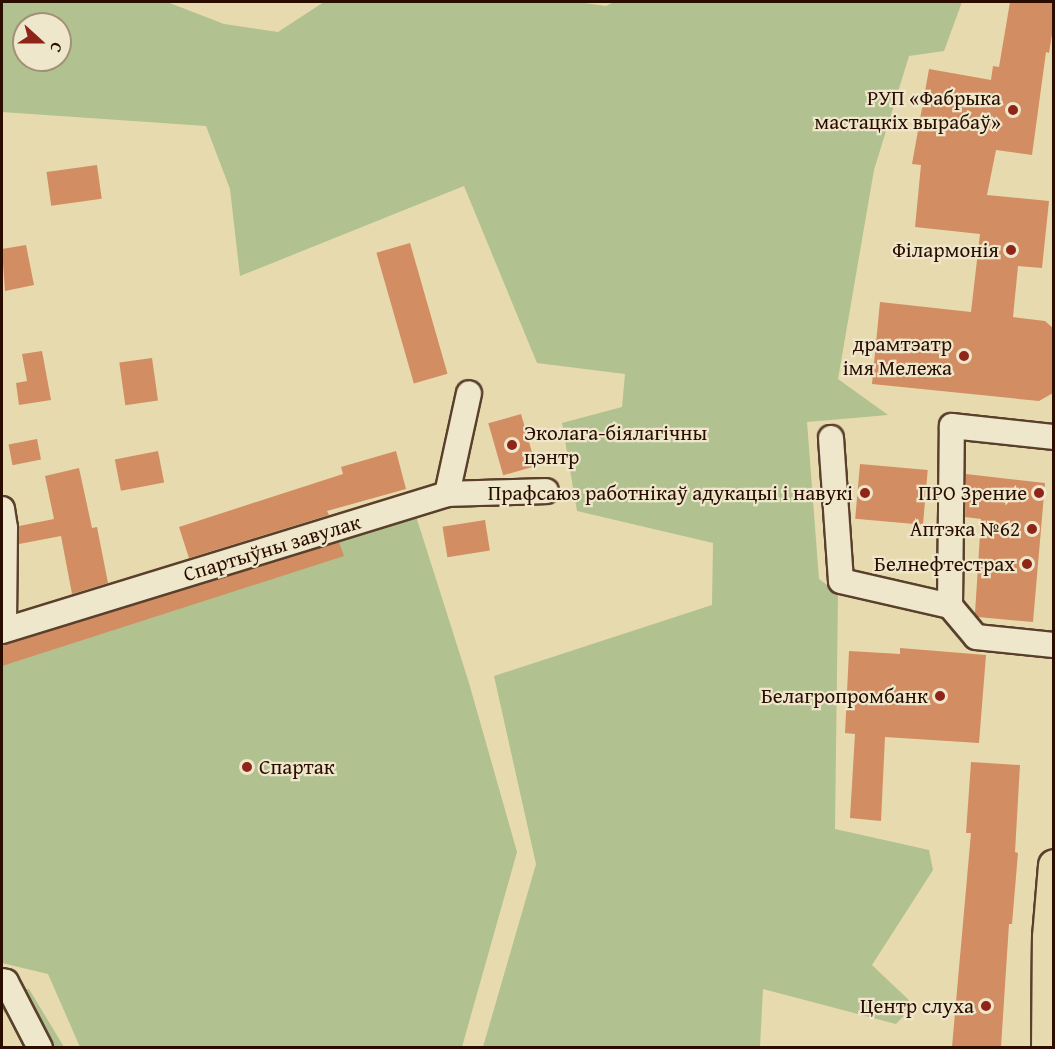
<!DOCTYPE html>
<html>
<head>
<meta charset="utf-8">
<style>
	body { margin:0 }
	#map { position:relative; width:1055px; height:1049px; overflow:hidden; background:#e7daaf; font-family:"Gentium Book Plus",serif }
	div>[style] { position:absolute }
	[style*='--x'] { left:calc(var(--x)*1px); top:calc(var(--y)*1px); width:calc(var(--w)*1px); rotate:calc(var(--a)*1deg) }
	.green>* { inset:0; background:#b1c18f }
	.building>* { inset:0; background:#d28d62; transform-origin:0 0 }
	.roads { filter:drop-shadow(2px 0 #5a402c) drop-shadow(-2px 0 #5a402c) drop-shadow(0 2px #5a402c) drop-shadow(0 -2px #5a402c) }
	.minor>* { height:24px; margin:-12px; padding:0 12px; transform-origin:12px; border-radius:12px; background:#efe7cb }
	.major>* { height:30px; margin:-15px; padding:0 15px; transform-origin:15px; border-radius:15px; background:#e7daaf }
	.dots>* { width:16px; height:16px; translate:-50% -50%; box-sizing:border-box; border:3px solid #efe7cb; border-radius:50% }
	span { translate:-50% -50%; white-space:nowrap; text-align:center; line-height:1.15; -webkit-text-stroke:4.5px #efe7cb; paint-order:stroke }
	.poi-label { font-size:21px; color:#2b0d00 }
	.right { translate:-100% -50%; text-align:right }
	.left { translate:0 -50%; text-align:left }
	.street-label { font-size:21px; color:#2b0d00 }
	.frame { position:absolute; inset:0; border:3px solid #2b0d00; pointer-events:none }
	.north { position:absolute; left:12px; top:12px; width:60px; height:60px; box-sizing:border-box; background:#efe7cb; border:2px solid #a1907a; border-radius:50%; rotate:111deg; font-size:16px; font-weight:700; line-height:24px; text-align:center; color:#2b0d00 }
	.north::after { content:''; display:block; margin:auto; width:21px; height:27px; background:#8f2418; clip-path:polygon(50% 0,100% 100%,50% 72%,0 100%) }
</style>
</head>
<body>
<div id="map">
	<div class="green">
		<div style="clip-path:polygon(evenodd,2px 2px,167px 2px,224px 24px,278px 32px,324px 2px,577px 2px,606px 6px,614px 2px,962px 2px,944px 51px,909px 56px,874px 170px,838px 379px,888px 415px,807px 422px,819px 579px,838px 593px,835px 829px,929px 850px,933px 870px,872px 965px,914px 1005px,896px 1024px,763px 989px,760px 1047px,483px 1047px,536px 864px,494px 676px,712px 605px,713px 543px,577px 511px,562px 423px,622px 407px,625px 374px,537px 363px,464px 186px,240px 276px,230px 189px,206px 126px,2px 112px,2px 2px,24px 24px,60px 24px,60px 60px,24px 60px,24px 24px)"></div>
		<div style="clip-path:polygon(415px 513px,469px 683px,517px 852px,462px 1047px,80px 1047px,48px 974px,2px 963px,2px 643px)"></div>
		<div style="clip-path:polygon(2px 987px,29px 989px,64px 1047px,24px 1047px,12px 1017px,2px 1011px)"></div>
	</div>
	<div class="building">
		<div style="clip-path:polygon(1010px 2px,1053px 2px,1053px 28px,1049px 53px,1046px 52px,1032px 155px,996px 150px,987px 195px,1049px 201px,1042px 268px,1018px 266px,1013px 317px,1045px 321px,1053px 328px,1053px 393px,1039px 401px,872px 384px,880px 302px,971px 312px,980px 234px,915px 227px,921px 165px,912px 164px,929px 69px,991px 80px,993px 66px,999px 67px)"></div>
		<div style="left:97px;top:165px;width:34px;height:51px;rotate:82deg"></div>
		<div style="left:410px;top:243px;width:136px;height:35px;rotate:74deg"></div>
		<div style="clip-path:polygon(26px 245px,34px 285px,5px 291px,2px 249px)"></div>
		<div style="clip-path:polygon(42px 351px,51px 400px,19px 405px,16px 383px,27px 381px,22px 354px)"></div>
		<div style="left:152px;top:358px;width:43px;height:33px;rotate:82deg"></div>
		<div style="left:521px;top:414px;width:54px;height:34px;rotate:74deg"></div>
		<div style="left:37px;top:439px;width:21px;height:29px;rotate:79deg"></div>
		<div style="left:158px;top:451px;width:32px;height:44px;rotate:79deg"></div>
		<div style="clip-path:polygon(396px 451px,406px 489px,327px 511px,329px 515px,189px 558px,179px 527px,343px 474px,341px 467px)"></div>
		<div style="left:860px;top:464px;width:68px;height:55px;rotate:5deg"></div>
		<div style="clip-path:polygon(79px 468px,92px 528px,97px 527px,108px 583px,72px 594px,61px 536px,19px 544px,19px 526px,54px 519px,45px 476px)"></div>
		<div style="clip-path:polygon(966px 474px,1045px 483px,1033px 622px,978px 617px,975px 613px,981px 519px,965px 517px)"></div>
		<div style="left:485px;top:520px;width:31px;height:43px;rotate:81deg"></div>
		<div style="clip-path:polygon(339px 542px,344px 556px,2px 666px,2px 645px)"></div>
		<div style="clip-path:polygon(900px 648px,986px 655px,979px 743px,885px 737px,881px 821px,850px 818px,855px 734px,845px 733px,849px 651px,900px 654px)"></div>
		<div style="clip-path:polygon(971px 762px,1020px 765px,1015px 852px,1018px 853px,1012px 924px,1009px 924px,1001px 1047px,952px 1047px,971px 833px,966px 833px)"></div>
	</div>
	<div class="roads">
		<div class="minor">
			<div style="--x:831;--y:438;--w:143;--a:86"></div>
			<div style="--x:841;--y:581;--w:112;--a:12.9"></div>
			<div style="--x:950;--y:606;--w:40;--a:50"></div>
			<div style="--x:976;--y:637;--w:78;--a:5.9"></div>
			<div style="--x:447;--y:494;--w:103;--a:-77.7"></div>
			<div style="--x:2;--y:509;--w:19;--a:81"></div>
			<div style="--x:5;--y:528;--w:102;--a:90.6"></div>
			<div style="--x:950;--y:606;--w:180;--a:-89.4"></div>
			<div style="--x:952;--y:426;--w:103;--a:6.2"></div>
			<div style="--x:2;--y:631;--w:466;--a:-17.1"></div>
			<div style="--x:447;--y:494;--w:99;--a:-1.7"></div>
			<div style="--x:2;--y:981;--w:4;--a:14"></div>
			<div style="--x:6;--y:982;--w:74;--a:62.7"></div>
		</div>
		<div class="major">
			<div style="--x:1047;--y:1048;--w:111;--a:-89.5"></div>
			<div style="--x:1048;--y:937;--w:72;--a:-85.2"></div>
		</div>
	</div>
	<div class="dots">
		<div style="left:1013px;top:110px;background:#8f2418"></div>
		<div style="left:1011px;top:250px;background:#8f2418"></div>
		<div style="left:964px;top:356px;background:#8f2418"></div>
		<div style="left:512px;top:445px;background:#8f2418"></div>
		<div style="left:865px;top:493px;background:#8f2418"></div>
		<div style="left:1039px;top:493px;background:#8f2418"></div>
		<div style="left:1032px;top:529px;background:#8f2418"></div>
		<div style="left:1027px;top:564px;background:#8f2418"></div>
		<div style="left:940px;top:696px;background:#8f2418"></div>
		<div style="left:247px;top:767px;background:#8f2418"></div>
		<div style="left:986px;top:1006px;background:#8f2418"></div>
	</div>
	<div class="poi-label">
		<span class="right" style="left:1001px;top:110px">РУП «Фабрыка<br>мастацкіх вырабаў»</span>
		<span class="right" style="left:999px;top:250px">Філармонія</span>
		<span class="right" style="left:952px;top:356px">драмтэатр<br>імя Мележа</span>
		<span class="left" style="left:524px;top:445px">Эколага-біялагічны<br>цэнтр</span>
		<span class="right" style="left:853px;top:493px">Прафсаюз работнікаў адукацыі і навукі</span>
		<span class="right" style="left:1027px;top:493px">ПРО Зрение</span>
		<span class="right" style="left:1020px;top:529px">Аптэка №62</span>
		<span class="right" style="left:1015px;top:564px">Белнефтестрах</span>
		<span class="right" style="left:928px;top:696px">Белагропромбанк</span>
		<span class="left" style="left:259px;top:767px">Спартак</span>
		<span class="right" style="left:974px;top:1006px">Центр слуха</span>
	</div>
	<div class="street-label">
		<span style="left:272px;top:548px;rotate:-17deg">Спартыўны завулак</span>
	</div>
	<div class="frame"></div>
	<div class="north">С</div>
</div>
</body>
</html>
